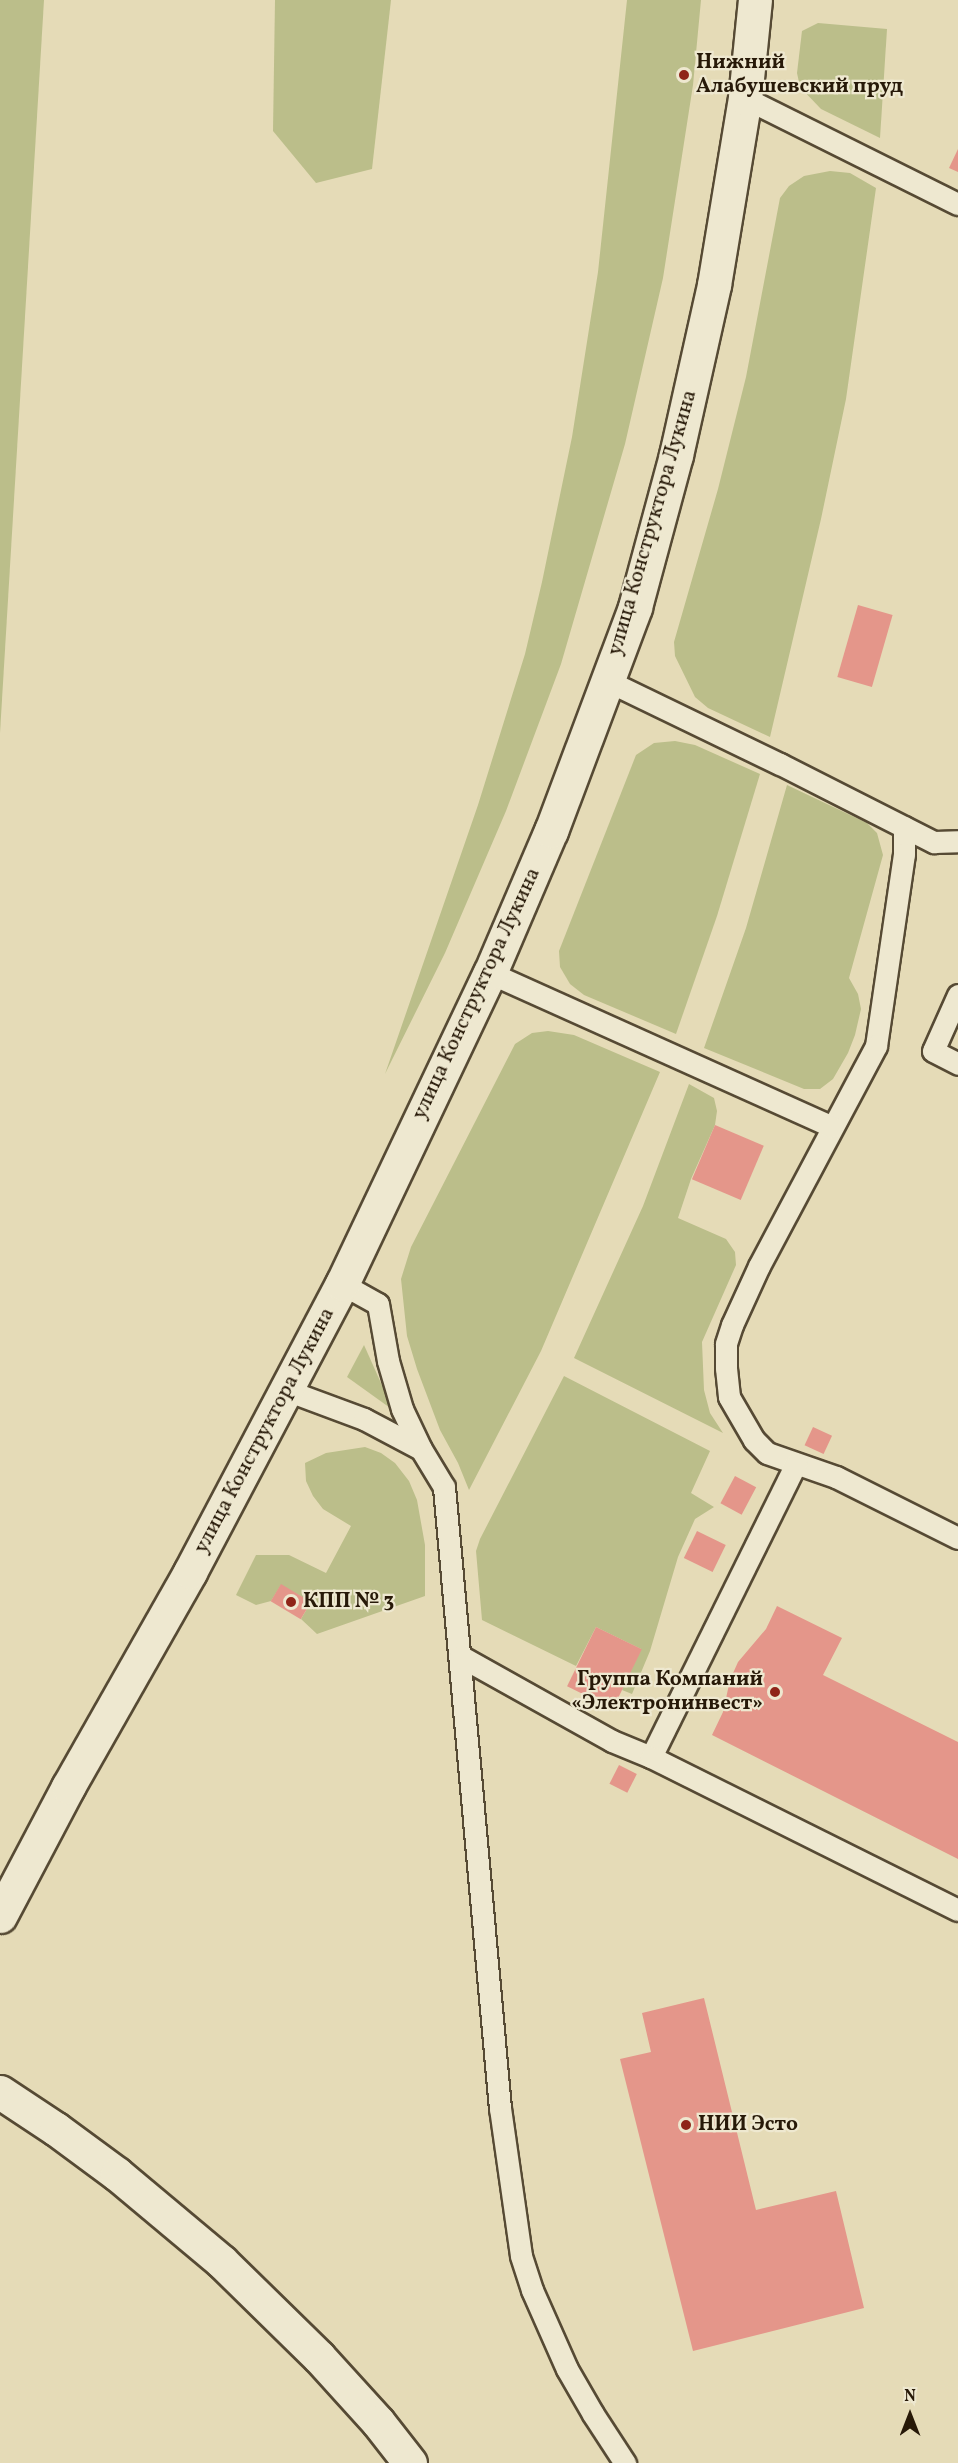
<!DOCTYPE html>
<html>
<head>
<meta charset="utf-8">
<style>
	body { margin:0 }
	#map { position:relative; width:958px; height:2463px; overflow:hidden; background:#e5dbb7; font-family:Vollkorn,serif }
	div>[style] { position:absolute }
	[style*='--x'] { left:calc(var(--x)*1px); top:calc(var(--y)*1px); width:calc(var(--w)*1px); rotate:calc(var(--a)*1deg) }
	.green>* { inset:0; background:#bbbe8a }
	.building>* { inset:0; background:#e4968a; transform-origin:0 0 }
	.roads { filter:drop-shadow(2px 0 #564a34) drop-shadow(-2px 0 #564a34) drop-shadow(0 2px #564a34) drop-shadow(0 -2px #564a34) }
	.service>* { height:21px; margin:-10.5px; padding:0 10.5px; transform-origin:10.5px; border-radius:10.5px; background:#eee8d0 }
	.minor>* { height:33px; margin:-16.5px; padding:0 16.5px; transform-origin:16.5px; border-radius:16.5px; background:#eee8d0 }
	.tertiary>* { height:33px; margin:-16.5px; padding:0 16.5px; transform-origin:16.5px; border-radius:16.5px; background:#eee8d0 }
	.dots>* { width:16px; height:16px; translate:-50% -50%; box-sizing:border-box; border:3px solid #eee8d0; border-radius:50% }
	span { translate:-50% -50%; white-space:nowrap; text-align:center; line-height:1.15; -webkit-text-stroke:4.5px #eee8d0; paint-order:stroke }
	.poi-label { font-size:21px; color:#271908; font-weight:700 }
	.left { translate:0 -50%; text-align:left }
	.right { translate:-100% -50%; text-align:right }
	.street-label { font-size:21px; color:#271908 }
	.north { position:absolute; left:880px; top:2385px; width:60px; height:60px; -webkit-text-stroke:4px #eee8d0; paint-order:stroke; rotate:0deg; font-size:16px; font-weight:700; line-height:24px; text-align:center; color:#271908 }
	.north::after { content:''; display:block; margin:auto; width:21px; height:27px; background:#271908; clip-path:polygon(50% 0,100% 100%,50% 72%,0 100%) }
</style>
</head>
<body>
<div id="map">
	<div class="green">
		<div style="clip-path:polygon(0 0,44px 0,0 733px)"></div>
		<div style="clip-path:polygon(275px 0,391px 0,372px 169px,316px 183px,273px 131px)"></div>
		<div style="clip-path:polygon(627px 0,701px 0,693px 85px,663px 278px,625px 444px,561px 664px,506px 811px,445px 953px,385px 1074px,478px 805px,525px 654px,542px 582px,572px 437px,598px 272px)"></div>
		<div style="clip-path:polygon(818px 23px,887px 29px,880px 138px,821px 109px,800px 87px,797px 73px,802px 31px)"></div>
		<div style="clip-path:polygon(830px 171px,850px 173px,876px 188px,846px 399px,821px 519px,770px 737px,708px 708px,695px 697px,675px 656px,674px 642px,718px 489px,746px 377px,780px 198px,789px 186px,804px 176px)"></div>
		<div style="clip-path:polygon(675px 741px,695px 745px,760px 774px,717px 916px,676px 1034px,584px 995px,570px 984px,560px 967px,559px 951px,636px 755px,654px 743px)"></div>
		<div style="clip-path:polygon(787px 785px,867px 823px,877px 833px,883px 855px,849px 978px,858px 994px,861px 1009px,855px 1035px,848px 1053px,833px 1079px,820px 1089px,804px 1089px,704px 1048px,746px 928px)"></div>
		<div style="clip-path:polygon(548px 1031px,574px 1035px,660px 1072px,541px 1351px,469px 1490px,458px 1463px,440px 1430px,417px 1369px,407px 1336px,401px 1279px,411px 1247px,515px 1044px,532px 1033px)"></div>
		<div style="clip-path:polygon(689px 1084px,714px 1098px,717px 1111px,715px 1125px,691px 1179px,678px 1218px,726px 1239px,735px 1252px,736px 1265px,702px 1342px,704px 1390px,710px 1413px,723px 1433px,574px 1358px,643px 1206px)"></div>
		<div style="clip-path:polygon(364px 1345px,393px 1410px,347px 1377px)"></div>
		<div style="clip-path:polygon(564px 1376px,710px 1451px,691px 1493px,714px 1507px,695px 1519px,678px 1557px,650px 1651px,632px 1694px,622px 1690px,641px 1649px,596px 1627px,576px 1666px,482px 1620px,476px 1551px,480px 1539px)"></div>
		<div style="clip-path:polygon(365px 1447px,381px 1453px,395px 1463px,409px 1481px,417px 1500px,425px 1545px,425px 1596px,317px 1634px,301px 1619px,311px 1602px,281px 1585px,271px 1601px,256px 1605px,236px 1595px,256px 1555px,289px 1555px,326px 1573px,351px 1526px,323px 1509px,313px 1496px,306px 1481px,305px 1463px,326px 1453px)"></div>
	</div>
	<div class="building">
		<div style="clip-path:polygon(958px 149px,958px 172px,949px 168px)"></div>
		<div style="left:858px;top:605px;width:36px;height:75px;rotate:16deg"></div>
		<div style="left:715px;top:1125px;width:53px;height:59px;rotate:23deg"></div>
		<div style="left:813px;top:1427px;width:21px;height:20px;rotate:25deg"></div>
		<div style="left:735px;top:1476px;width:24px;height:31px;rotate:28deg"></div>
		<div style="left:697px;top:1531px;width:32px;height:30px;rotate:26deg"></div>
		<div style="left:281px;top:1584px;width:35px;height:20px;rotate:31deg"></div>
		<div style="clip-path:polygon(777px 1606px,842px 1638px,823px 1675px,958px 1742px,958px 1859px,712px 1735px,723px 1712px,730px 1680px,738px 1662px,766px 1629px)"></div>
		<div style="left:596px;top:1627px;width:51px;height:66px;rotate:26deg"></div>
		<div style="left:619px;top:1765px;width:20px;height:21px;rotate:27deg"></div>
		<div style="clip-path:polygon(704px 1998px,756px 2210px,836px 2191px,864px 2308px,693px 2351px,620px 2059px,651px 2052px,642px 2013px)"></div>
	</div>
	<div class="roads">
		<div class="service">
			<div style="--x:745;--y:98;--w:238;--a:26.5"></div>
			<div style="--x:608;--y:681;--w:191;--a:25.8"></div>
			<div style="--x:780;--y:764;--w:173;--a:26.9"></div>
			<div style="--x:934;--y:842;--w:24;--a:-2"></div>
			<div style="--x:904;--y:827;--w:27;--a:90"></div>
			<div style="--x:904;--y:854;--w:194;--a:98.3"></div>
			<div style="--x:876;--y:1046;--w:249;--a:118"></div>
			<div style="--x:759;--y:1266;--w:65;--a:114.6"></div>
			<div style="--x:732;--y:1325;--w:20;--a:108"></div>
			<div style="--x:726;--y:1344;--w:24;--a:90"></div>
			<div style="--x:726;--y:1368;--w:29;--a:84"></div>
			<div style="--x:729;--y:1397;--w:50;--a:59.8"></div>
			<div style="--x:754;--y:1440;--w:18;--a:45"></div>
			<div style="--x:767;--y:1453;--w:73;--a:19.2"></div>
			<div style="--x:836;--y:1477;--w:136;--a:26.6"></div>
			<div style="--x:490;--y:973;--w:375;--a:24.2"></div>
			<div style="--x:958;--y:995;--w:61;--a:114.1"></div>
			<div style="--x:933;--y:1051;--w:28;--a:27"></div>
			<div style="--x:342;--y:1284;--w:41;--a:29.1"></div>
			<div style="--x:378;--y:1304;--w:58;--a:80"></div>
			<div style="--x:388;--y:1361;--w:50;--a:73.7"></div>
			<div style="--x:402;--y:1409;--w:44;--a:64.6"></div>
			<div style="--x:421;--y:1449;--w:44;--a:58.8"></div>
			<div style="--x:444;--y:1487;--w:624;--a:84.85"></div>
			<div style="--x:500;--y:2108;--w:149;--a:81.9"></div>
			<div style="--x:521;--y:2256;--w:36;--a:72"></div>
			<div style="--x:532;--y:2290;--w:86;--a:66.1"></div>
			<div style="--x:567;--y:2369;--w:52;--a:60"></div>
			<div style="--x:593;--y:2414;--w:59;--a:56.9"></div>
			<div style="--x:286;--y:1390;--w:83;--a:20.4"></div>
			<div style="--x:364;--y:1419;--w:64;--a:27.8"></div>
			<div style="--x:460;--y:1656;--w:174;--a:29.2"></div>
			<div style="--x:612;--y:1741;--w:42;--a:22.3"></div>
			<div style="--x:651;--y:1757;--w:327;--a:-63.7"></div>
			<div style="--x:651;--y:1757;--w:343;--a:26.5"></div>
		</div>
		<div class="minor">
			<div style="--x:0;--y:1916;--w:146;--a:-62.2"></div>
			<div style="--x:68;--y:1787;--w:247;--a:-60.4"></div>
			<div style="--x:190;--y:1572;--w:326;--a:-62.2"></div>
			<div style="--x:342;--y:1284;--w:344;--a:-64.6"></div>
			<div style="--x:490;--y:973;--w:155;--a:-66.8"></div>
			<div style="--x:551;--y:831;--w:239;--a:-69.4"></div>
			<div style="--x:635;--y:607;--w:157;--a:-74.9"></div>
			<div style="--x:676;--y:455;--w:174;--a:-77.4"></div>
			<div style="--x:714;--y:285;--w:190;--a:-80.6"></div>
			<div style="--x:745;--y:98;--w:99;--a:-84.2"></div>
		</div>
		<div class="tertiary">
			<div style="--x:0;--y:2092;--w:67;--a:33.5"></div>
			<div style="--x:56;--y:2129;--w:76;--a:36.4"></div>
			<div style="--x:117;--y:2174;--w:136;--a:39.9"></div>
			<div style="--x:221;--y:2261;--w:137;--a:44.4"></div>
			<div style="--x:319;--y:2357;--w:88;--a:47.8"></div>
			<div style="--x:378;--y:2422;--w:52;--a:52"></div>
		</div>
	</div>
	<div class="dots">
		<div style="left:684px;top:75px;background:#8f2418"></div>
		<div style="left:291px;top:1602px;background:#8f2418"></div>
		<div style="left:775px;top:1692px;background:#8f2418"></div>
		<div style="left:686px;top:2125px;background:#8f2418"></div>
	</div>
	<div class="poi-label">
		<span class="left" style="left:696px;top:75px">Нижний<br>Алабушевский пруд</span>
		<span class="left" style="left:303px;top:1602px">КПП № 3</span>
		<span class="right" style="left:763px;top:1692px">Группа Компаний<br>«Электронинвест»</span>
		<span class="left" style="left:698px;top:2125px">НИИ Эсто</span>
	</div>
	<div class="street-label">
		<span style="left:653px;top:523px;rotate:-74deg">улица Конструктора Лукина</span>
		<span style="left:477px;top:994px;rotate:-65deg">улица Конструктора Лукина</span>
		<span style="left:265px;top:1431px;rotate:-62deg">улица Конструктора Лукина</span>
	</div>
	<div class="north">N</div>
</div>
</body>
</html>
